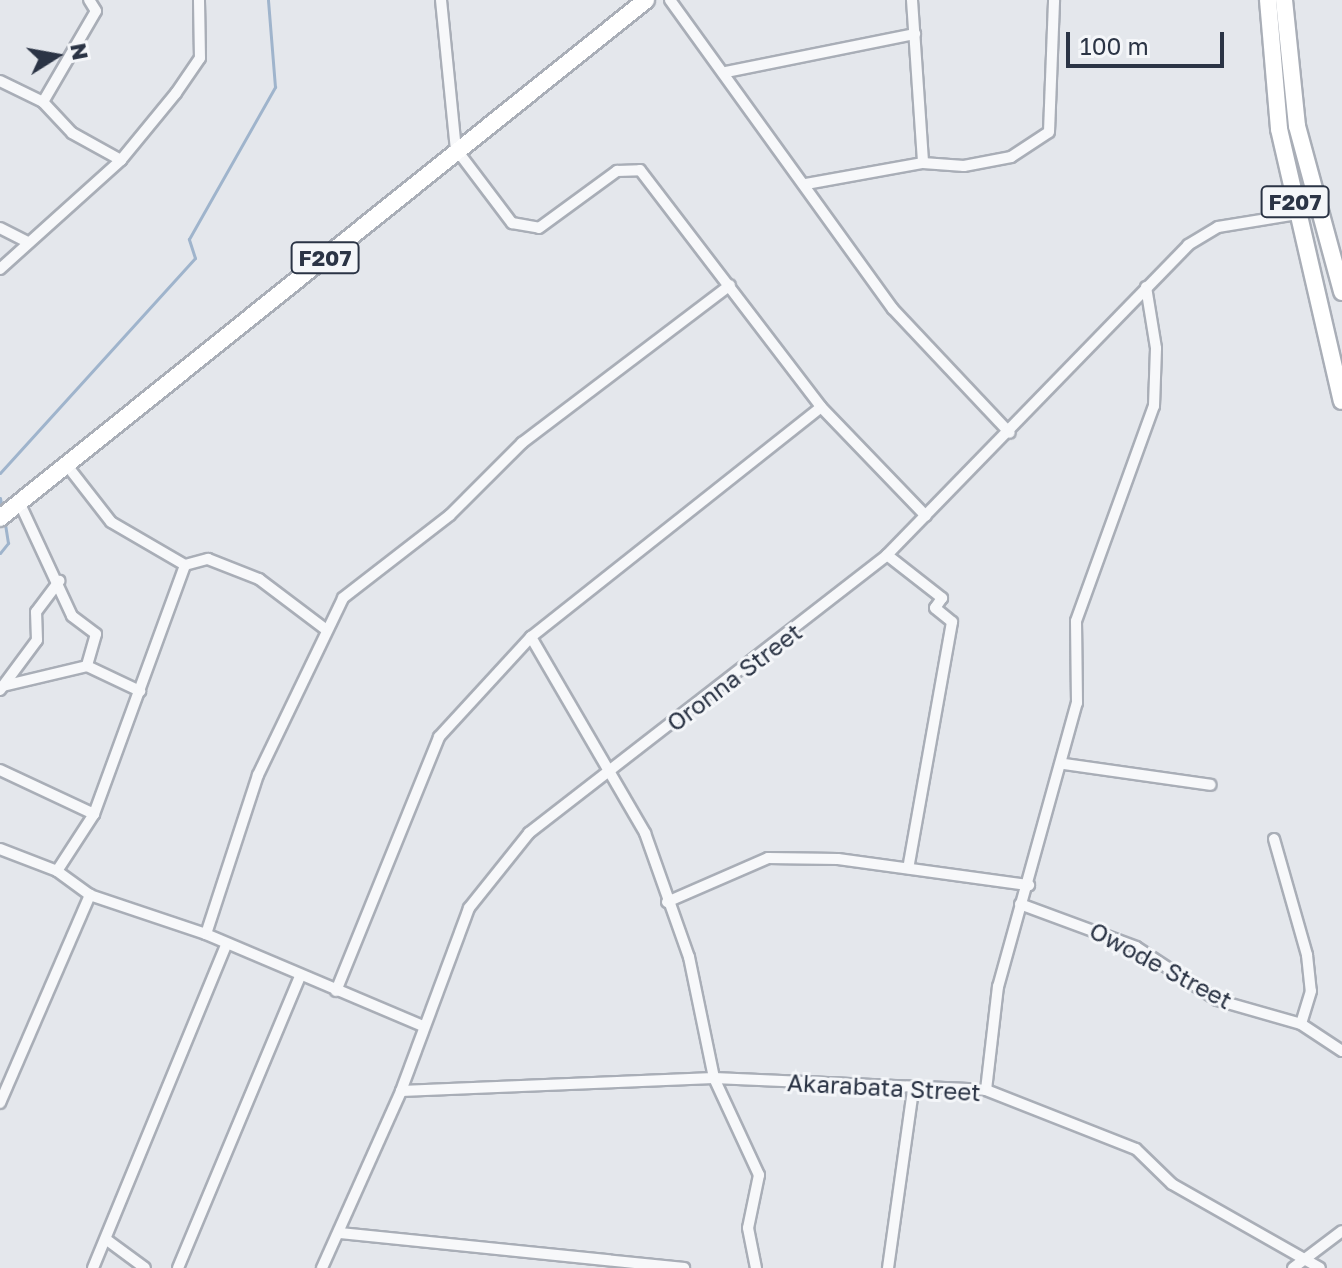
<!DOCTYPE html>
<html>
<head>
<meta charset="utf-8">
<style>
	body { margin:0 }
	#map { position:relative; width:1342px; height:1268px; overflow:hidden; background:#e4e7ec; font-family:"Golos Text",sans-serif }
	div>[style] { position:absolute }
	[style*='--x'] { left:calc(var(--x)*1px); top:calc(var(--y)*1px); width:calc(var(--w)*1px); rotate:calc(var(--a)*1deg) }
	.stream>* { height:3px; margin:-1.5px; padding:0 1.5px; transform-origin:1.5px; border-radius:1.5px; background:#9fb4cc }
	.roads { filter:drop-shadow(2px 0 #a9aeb7) drop-shadow(-2px 0 #a9aeb7) drop-shadow(0 2px #a9aeb7) drop-shadow(0 -2px #a9aeb7) }
	.minor>* { height:10px; margin:-5px; padding:0 5px; transform-origin:5px; border-radius:5px; background:#f7f8fa }
	.primary>* { height:16px; margin:-8px; padding:0 8px; transform-origin:8px; border-radius:8px; background:#fff }
	span { translate:-50% -50%; white-space:nowrap; text-align:center; line-height:1.15; -webkit-text-stroke:6px #f4f6f9; paint-order:stroke }
	.shield-label span { padding:2px 6px; background:#f4f6f9; border:2px solid; border-radius:6px; -webkit-text-stroke-width:0 }
	.shield-label { font-size:22px; color:#2b3445; font-weight:700 }
	.street-label { font-size:24px; color:#2b3445 }
	.north { position:absolute; left:16px; top:16px; width:80px; height:80px; -webkit-text-stroke:6px #f4f6f9; paint-order:stroke; rotate:79deg; font-size:22px; font-weight:700; line-height:32px; text-align:center; color:#2b3445 }
	.north::after { content:''; display:block; margin:auto; width:28px; height:36px; background:#2b3445; clip-path:polygon(50% 0,100% 100%,50% 72%,0 100%) }
	.scale { position:absolute; left:1066px; top:32px; width:158px; height:36px; box-sizing:border-box; border:4px solid #2b3445; border-top:0; padding-left:10px; font-size:24px; line-height:28px; white-space:nowrap; color:#2b3445; -webkit-text-stroke:6px #f4f6f9; paint-order:stroke }
</style>
</head>
<body>
<div id="map">
	<div class="stream">
		<div style="--x:0;--y:473;--w:290;--a:-47.8"></div>
		<div style="--x:195;--y:258;--w:20;--a:-108"></div>
		<div style="--x:189;--y:239;--w:175;--a:-60.5"></div>
		<div style="--x:275;--y:87;--w:87;--a:-94.6"></div>
		<div style="--x:0;--y:498;--w:10;--a:79"></div>
		<div style="--x:0;--y:553;--w:13;--a:-51"></div>
		<div style="--x:8;--y:543;--w:20;--a:-99"></div>
	</div>
	<div class="roads">
		<div class="minor">
			<div style="--x:441;--y:0;--w:150;--a:84.3"></div>
			<div style="--x:456;--y:149;--w:93;--a:52.9"></div>
			<div style="--x:512;--y:223;--w:27;--a:10"></div>
			<div style="--x:539;--y:228;--w:97;--a:-36.2"></div>
			<div style="--x:617;--y:171;--w:23;--a:-2"></div>
			<div style="--x:640;--y:170;--w:298;--a:52.6"></div>
			<div style="--x:821;--y:407;--w:151;--a:46.1"></div>
			<div style="--x:670;--y:0;--w:381;--a:54.2"></div>
			<div style="--x:893;--y:309;--w:170;--a:46.7"></div>
			<div style="--x:912;--y:0;--w:163;--a:86.1"></div>
			<div style="--x:726;--y:72;--w:193;--a:-11.4"></div>
			<div style="--x:0;--y:81;--w:48;--a:26"></div>
			<div style="--x:43;--y:102;--w:42;--a:46.9"></div>
			<div style="--x:72;--y:133;--w:56;--a:28.9"></div>
			<div style="--x:43;--y:102;--w:105;--a:-59.8"></div>
			<div style="--x:96;--y:11;--w:13;--a:-122"></div>
			<div style="--x:806;--y:184;--w:119;--a:-10.2"></div>
			<div style="--x:923;--y:163;--w:41;--a:4.2"></div>
			<div style="--x:964;--y:166;--w:48;--a:-10.8"></div>
			<div style="--x:1011;--y:157;--w:45;--a:-33.3"></div>
			<div style="--x:1049;--y:132;--w:132;--a:-87.8"></div>
			<div style="--x:0;--y:228;--w:31;--a:27"></div>
			<div style="--x:0;--y:269;--w:163;--a:-42"></div>
			<div style="--x:121;--y:160;--w:87;--a:-50.6"></div>
			<div style="--x:176;--y:93;--w:42;--a:-55.6"></div>
			<div style="--x:200;--y:58;--w:58;--a:-91"></div>
			<div style="--x:69;--y:468;--w:68;--a:52.1"></div>
			<div style="--x:111;--y:522;--w:86;--a:30.2"></div>
			<div style="--x:21;--y:506;--w:121;--a:65.1"></div>
			<div style="--x:72;--y:616;--w:30;--a:37"></div>
			<div style="--x:96;--y:634;--w:33;--a:106"></div>
			<div style="--x:87;--y:666;--w:59;--a:25.3"></div>
			<div style="--x:887;--y:555;--w:70;--a:38"></div>
			<div style="--x:942;--y:598;--w:12;--a:125"></div>
			<div style="--x:935;--y:608;--w:22;--a:39"></div>
			<div style="--x:952;--y:622;--w:250;--a:100.1"></div>
			<div style="--x:531;--y:637;--w:227;--a:59.8"></div>
			<div style="--x:645;--y:833;--w:132;--a:70.5"></div>
			<div style="--x:689;--y:957;--w:124;--a:78.3"></div>
			<div style="--x:714;--y:1078;--w:107;--a:65.1"></div>
			<div style="--x:759;--y:1175;--w:54;--a:101.7"></div>
			<div style="--x:748;--y:1228;--w:41;--a:78.7"></div>
			<div style="--x:3;--y:686;--w:86;--a:-13.4"></div>
			<div style="--x:0;--y:690;--w:62;--a:-53.5"></div>
			<div style="--x:37;--y:640;--w:28;--a:-92"></div>
			<div style="--x:36;--y:612;--w:39;--a:-53"></div>
			<div style="--x:1064;--y:764;--w:148;--a:8.1"></div>
			<div style="--x:0;--y:770;--w:104;--a:25.1"></div>
			<div style="--x:1274;--y:839;--w:121;--a:74.1"></div>
			<div style="--x:1307;--y:955;--w:36;--a:84"></div>
			<div style="--x:1311;--y:991;--w:34;--a:107"></div>
			<div style="--x:0;--y:849;--w:61;--a:21.1"></div>
			<div style="--x:57;--y:871;--w:41;--a:36"></div>
			<div style="--x:90;--y:895;--w:122;--a:18.6"></div>
			<div style="--x:206;--y:934;--w:236;--a:23"></div>
			<div style="--x:57;--y:871;--w:68;--a:-57"></div>
			<div style="--x:94;--y:814;--w:265;--a:-69.9"></div>
			<div style="--x:185;--y:565;--w:24;--a:-15"></div>
			<div style="--x:208;--y:559;--w:55;--a:21.4"></div>
			<div style="--x:259;--y:579;--w:83;--a:37.1"></div>
			<div style="--x:667;--y:902;--w:110;--a:-23.5"></div>
			<div style="--x:768;--y:858;--w:70;--a:0.8"></div>
			<div style="--x:838;--y:859;--w:193;--a:7.8"></div>
			<div style="--x:1020;--y:904;--w:124;--a:20.3"></div>
			<div style="--x:1136;--y:947;--w:97;--a:33.2"></div>
			<div style="--x:1217;--y:1000;--w:87;--a:15.9"></div>
			<div style="--x:1301;--y:1024;--w:49;--a:33.4"></div>
			<div style="--x:206;--y:934;--w:167;--a:-71.9"></div>
			<div style="--x:258;--y:775;--w:196;--a:-64.3"></div>
			<div style="--x:343;--y:598;--w:135;--a:-37.8"></div>
			<div style="--x:450;--y:515;--w:102;--a:-45"></div>
			<div style="--x:522;--y:443;--w:261;--a:-37.2"></div>
			<div style="--x:336;--y:991;--w:274;--a:-67.9"></div>
			<div style="--x:439;--y:737;--w:136;--a:-47.4"></div>
			<div style="--x:531;--y:637;--w:370;--a:-38.4"></div>
			<div style="--x:986;--y:1090;--w:104;--a:-83.4"></div>
			<div style="--x:998;--y:987;--w:295;--a:-74.5"></div>
			<div style="--x:1077;--y:703;--w:82;--a:-90.7"></div>
			<div style="--x:1076;--y:621;--w:229;--a:-70.1"></div>
			<div style="--x:1154;--y:406;--w:58;--a:-88"></div>
			<div style="--x:1156;--y:348;--w:62;--a:-99.3"></div>
			<div style="--x:401;--y:1091;--w:313;--a:-2.4"></div>
			<div style="--x:714;--y:1078;--w:272;--a:2.5"></div>
			<div style="--x:986;--y:1090;--w:161;--a:21.5"></div>
			<div style="--x:1136;--y:1149;--w:50;--a:44.2"></div>
			<div style="--x:1172;--y:1184;--w:170;--a:29.6"></div>
			<div style="--x:0;--y:1103;--w:227;--a:-66.6"></div>
			<div style="--x:340;--y:1233;--w:346;--a:5.8"></div>
			<div style="--x:107;--y:1240;--w:47;--a:36.4"></div>
			<div style="--x:93;--y:1268;--w:347;--a:-67.6"></div>
			<div style="--x:178;--y:1268;--w:316;--a:-67.3"></div>
			<div style="--x:322;--y:1268;--w:194;--a:-65.9"></div>
			<div style="--x:401;--y:1091;--w:195;--a:-69.6"></div>
			<div style="--x:469;--y:908;--w:96;--a:-51.3"></div>
			<div style="--x:529;--y:833;--w:453;--a:-37.8"></div>
			<div style="--x:887;--y:555;--w:432;--a:-45.8"></div>
			<div style="--x:1188;--y:245;--w:35;--a:-31"></div>
			<div style="--x:1218;--y:227;--w:80;--a:-9.3"></div>
			<div style="--x:888;--y:1268;--w:181;--a:-82"></div>
			<div style="--x:1293;--y:1268;--w:61;--a:-37.1"></div>
		</div>
		<div class="primary">
			<div style="--x:1268;--y:0;--w:129;--a:85.1"></div>
			<div style="--x:1279;--y:129;--w:279;--a:77"></div>
			<div style="--x:1284;--y:0;--w:127;--a:84.1"></div>
			<div style="--x:1297;--y:126;--w:172;--a:74.8"></div>
			<div style="--x:0;--y:518;--w:828;--a:-38.72"></div>
		</div>
	</div>
	<div class="shield-label">
		<span style="left:1295px;top:202px">F207</span>
		<span style="left:325px;top:258px">F207</span>
	</div>
	<div class="street-label">
		<span style="left:734px;top:677px;rotate:-37deg">Oronna Street</span>
		<span style="left:1161px;top:965px;rotate:28deg">Owode Street</span>
		<span style="left:884px;top:1087px;rotate:3deg">Akarabata Street</span>
	</div>
	<div class="north">N</div>
	<div class="scale">100 m</div>
</div>
</body>
</html>
